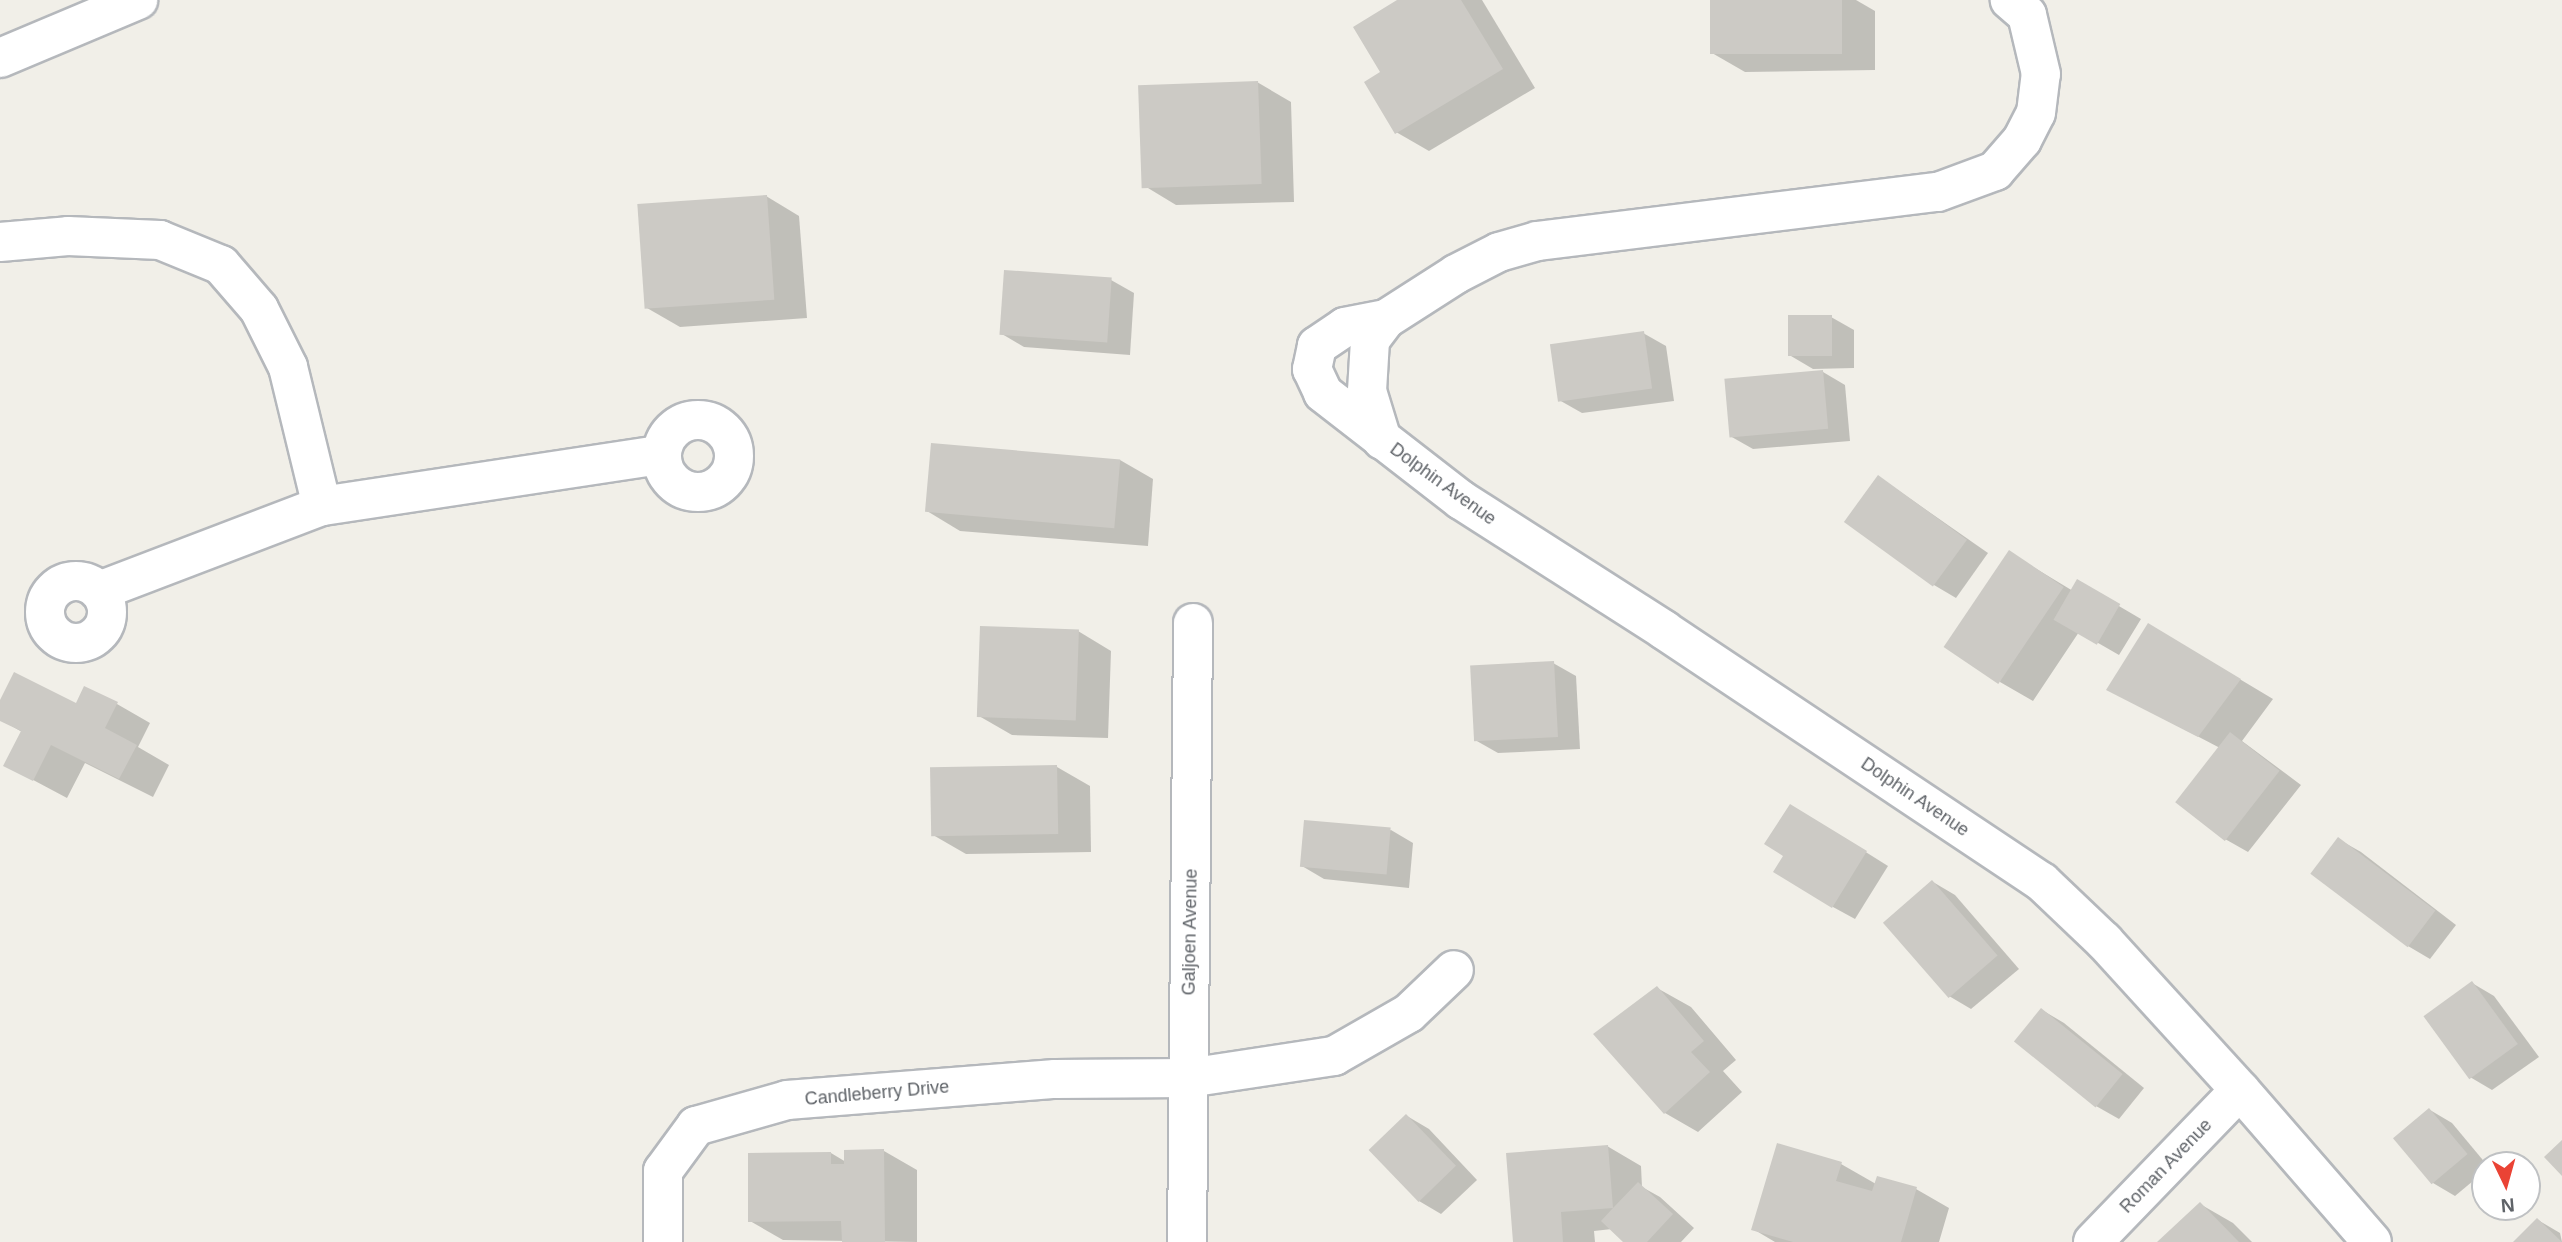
<!DOCTYPE html>
<html>
<head>
<meta charset="utf-8">
<style>
	body { margin:0 }
	#map { position:relative; width:2562px; height:1242px; overflow:hidden; background:#f1efe8; font-family:Helvetica,sans-serif }
	div>[style] { position:absolute }
	[style*='--x'] { left:calc(var(--x)*1px); top:calc(var(--y)*1px); width:calc(var(--w)*1px); rotate:calc(var(--a)*1deg) }
	.shadow>* { inset:0; background:#0003 }
	.building>* { inset:0; background:#cccac5; transform-origin:0 0 }
	.roads { filter:drop-shadow(2px 0 #b5b8bc) drop-shadow(-2px 0 #b5b8bc) drop-shadow(0 2px #b5b8bc) drop-shadow(0 -2px #b5b8bc) }
	.minor>* { height:38px; margin:-19px; padding:0 19px; transform-origin:19px; border-radius:19px; background:#fff }
	.minor>.ring { margin:-19px; padding:0; box-sizing:content-box; background:none; border:38px solid #fff; border-radius:50% }
	span { translate:-50% -50%; white-space:nowrap; text-align:center; line-height:1.15; -webkit-text-stroke:5px #fff; paint-order:stroke }
	.street-label { font-size:18px; color:#5f6368 }
	.north { position:absolute; left:2471px; top:1151px; width:70px; height:70px; box-sizing:border-box; background:#fff; border:2px solid #bfc1c3; border-radius:50%; rotate:175deg; font-size:19px; font-weight:700; line-height:28px; text-align:center; color:#5f6368 }
	.north::after { content:''; display:block; margin:auto; width:24px; height:32px; background:#ea4335; clip-path:polygon(50% 0,100% 100%,50% 72%,0 100%) }
</style>
</head>
<body>
<div id="map">
	<div class="shadow">
		<div style="clip-path:polygon(1401px 0,1482px 0,1535px 88px,1429px 151px,1396px 132px,1383px 73px)"></div>
		<div style="clip-path:polygon(1711px 0,1856px 0,1875px 11px,1875px 70px,1745px 72px,1712px 53px)"></div>
		<div style="clip-path:polygon(1257px 82px,1291px 102px,1294px 202px,1176px 205px,1143px 185px)"></div>
		<div style="clip-path:polygon(766px 196px,799px 216px,807px 318px,680px 327px,647px 308px)"></div>
		<div style="clip-path:polygon(1111px 280px,1134px 293px,1130px 355px,1024px 347px,1002px 334px)"></div>
		<div style="clip-path:polygon(1831px 317px,1854px 330px,1854px 368px,1813px 369px,1791px 356px)"></div>
		<div style="clip-path:polygon(1643px 333px,1666px 346px,1674px 401px,1582px 413px,1559px 400px)"></div>
		<div style="clip-path:polygon(1823px 372px,1845px 385px,1850px 441px,1753px 449px,1730px 436px)"></div>
		<div style="clip-path:polygon(1120px 460px,1153px 479px,1148px 546px,960px 531px,927px 511px)"></div>
		<div style="clip-path:polygon(1879px 477px,1988px 553px,1956px 598px,1934px 585px)"></div>
		<div style="clip-path:polygon(2010px 553px,2073px 591px,2078px 582px,2141px 619px,2119px 655px,2079px 632px,2033px 701px,2000px 682px)"></div>
		<div style="clip-path:polygon(1078px 631px,1111px 651px,1108px 738px,1012px 735px,979px 716px)"></div>
		<div style="clip-path:polygon(2181px 644px,2273px 699px,2242px 741px,2301px 785px,2248px 852px,2225px 839px,2220px 748px,2109px 690px)"></div>
		<div style="clip-path:polygon(1553px 663px,1576px 676px,1580px 749px,1498px 753px,1475px 740px)"></div>
		<div style="clip-path:polygon(0 704px,117px 704px,150px 723px,138px 747px,169px 765px,153px 797px,85px 763px,67px 798px,5px 765px,22px 732px,0 719px)"></div>
		<div style="clip-path:polygon(1057px 767px,1090px 786px,1091px 852px,966px 854px,933px 835px)"></div>
		<div style="clip-path:polygon(1813px 819px,1888px 866px,1855px 919px,1833px 907px)"></div>
		<div style="clip-path:polygon(1391px 830px,1413px 843px,1409px 888px,1324px 879px,1302px 866px)"></div>
		<div style="clip-path:polygon(2338px 839px,2361px 852px,2456px 925px,2430px 959px,2408px 946px,2312px 873px)"></div>
		<div style="clip-path:polygon(1933px 882px,1955px 895px,2019px 969px,1971px 1009px,1949px 996px)"></div>
		<div style="clip-path:polygon(2472px 983px,2494px 996px,2539px 1057px,2492px 1090px,2470px 1077px)"></div>
		<div style="clip-path:polygon(1657px 988px,1691px 1007px,1736px 1060px,1723px 1071px,1742px 1092px,1698px 1132px,1665px 1113px)"></div>
		<div style="clip-path:polygon(2042px 1010px,2064px 1023px,2144px 1088px,2119px 1119px,2096px 1106px,2016px 1041px)"></div>
		<div style="clip-path:polygon(2430px 1110px,2452px 1123px,2487px 1165px,2485px 1171px,2455px 1196px,2433px 1183px)"></div>
		<div style="clip-path:polygon(1407px 1116px,1429px 1129px,1477px 1180px,1441px 1214px,1419px 1201px)"></div>
		<div style="clip-path:polygon(1607px 1146px,1641px 1166px,1642px 1187px,1660px 1197px,1694px 1228px,1681px 1242px,1626px 1242px,1612px 1229px,1594px 1231px,1595px 1242px,1515px 1242px)"></div>
		<div style="clip-path:polygon(884px 1151px,917px 1170px,917px 1242px,783px 1240px,750px 1221px,831px 1153px,846px 1162px)"></div>
		<div style="clip-path:polygon(1841px 1164px,1876px 1184px,1916px 1189px,1949px 1208px,1939px 1242px,1775px 1242px,1753px 1229px)"></div>
		<div style="clip-path:polygon(2200px 1204px,2233px 1223px,2252px 1242px,2160px 1242px)"></div>
		<div style="clip-path:polygon(2538px 1220px,2560px 1233px,2562px 1242px,2516px 1242px)"></div>
	</div>
	<div class="building">
		<div style="clip-path:polygon(1397px 0,1461px 0,1503px 69px,1395px 134px,1364px 82px,1380px 72px,1353px 27px)"></div>
		<div style="left:1710px;top:0;width:132px;height:54px"></div>
		<div style="left:1258px;top:81px;width:103px;height:120px;rotate:88deg"></div>
		<div style="left:767px;top:195px;width:105px;height:130px;rotate:86deg"></div>
		<div style="left:1004px;top:270px;width:108px;height:65px;rotate:4deg"></div>
		<div style="left:1832px;top:315px;width:41px;height:44px;rotate:90deg"></div>
		<div style="left:1644px;top:331px;width:58px;height:95px;rotate:82deg"></div>
		<div style="left:1823px;top:370px;width:59px;height:99px;rotate:85deg"></div>
		<div style="left:931px;top:443px;width:190px;height:69px;rotate:5deg"></div>
		<div style="left:1878px;top:475px;width:110px;height:58px;rotate:36deg"></div>
		<div style="left:2009px;top:550px;width:66px;height:117px;rotate:34deg"></div>
		<div style="left:2077px;top:579px;width:50px;height:47px;rotate:30deg"></div>
		<div style="clip-path:polygon(2148px 623px,2241px 679px,2198px 737px,2106px 690px)"></div>
		<div style="left:980px;top:626px;width:99px;height:91px;rotate:2deg"></div>
		<div style="left:1554px;top:661px;width:76px;height:84px;rotate:87deg"></div>
		<div style="clip-path:polygon(14px 672px,76px 703px,84px 686px,118px 702px,105px 728px,137px 745px,119px 779px,51px 745px,33px 781px,3px 766px,21px 731px,0 721px,0 700px)"></div>
		<div style="left:2230px;top:732px;width:63px;height:89px;rotate:38deg"></div>
		<div style="left:1057px;top:765px;width:69px;height:127px;rotate:89deg"></div>
		<div style="clip-path:polygon(1790px 804px,1867px 851px,1832px 908px,1773px 872px,1783px 856px,1764px 844px)"></div>
		<div style="left:1304px;top:820px;width:87px;height:47px;rotate:5deg"></div>
		<div style="left:2338px;top:837px;width:122px;height:46px;rotate:37deg"></div>
		<div style="left:1932px;top:880px;width:100px;height:65px;rotate:49deg"></div>
		<div style="left:2472px;top:981px;width:78px;height:60px;rotate:54deg"></div>
		<div style="clip-path:polygon(1657px 986px,1704px 1041px,1691px 1052px,1710px 1072px,1664px 1114px,1593px 1034px)"></div>
		<div style="left:2041px;top:1008px;width:105px;height:43px;rotate:39deg"></div>
		<div style="left:2429px;top:1108px;width:60px;height:47px;rotate:50deg"></div>
		<div style="left:1406px;top:1114px;width:72px;height:52px;rotate:46deg"></div>
		<div style="clip-path:polygon(2562px 1140px,2562px 1176px,2544px 1157px)"></div>
		<div style="clip-path:polygon(1777px 1143px,1842px 1162px,1836px 1181px,1872px 1191px,1877px 1176px,1917px 1187px,1901px 1242px,1793px 1242px,1751px 1230px)"></div>
		<div style="clip-path:polygon(1608px 1145px,1613px 1208px,1638px 1182px,1673px 1214px,1647px 1242px,1623px 1242px,1601px 1221px,1613px 1208px,1561px 1212px,1563px 1242px,1513px 1242px,1506px 1153px)"></div>
		<div style="clip-path:polygon(884px 1149px,885px 1242px,842px 1242px,841px 1221px,748px 1222px,748px 1153px,831px 1152px,831px 1164px,844px 1164px,844px 1150px)"></div>
		<div style="clip-path:polygon(2200px 1202px,2239px 1242px,2157px 1242px)"></div>
		<div style="clip-path:polygon(2537px 1218px,2562px 1242px,2513px 1242px)"></div>
	</div>
	<div class="roads">
		<div class="minor">
			<div style="--x:0;--y:58;--w:150;--a:-22.8"></div>
			<div style="--x:0;--y:242;--w:68;--a:-5"></div>
			<div style="--x:68;--y:236;--w:92;--a:2.5"></div>
			<div style="--x:160;--y:240;--w:66;--a:22.3"></div>
			<div style="--x:221;--y:265;--w:58;--a:49.2"></div>
			<div style="--x:259;--y:309;--w:65;--a:63.4"></div>
			<div style="--x:288;--y:367;--w:143;--a:76.3"></div>
			<div style="--x:1386;--y:319;--w:42;--a:169"></div>
			<div style="--x:1345;--y:327;--w:34;--a:146"></div>
			<div style="--x:1317;--y:346;--w:24;--a:102"></div>
			<div style="--x:1312;--y:369;--w:26;--a:65"></div>
			<div style="--x:1323;--y:393;--w:175;--a:37.8"></div>
			<div style="--x:1461;--y:500;--w:241;--a:32.6"></div>
			<div style="--x:1664;--y:630;--w:454;--a:33.7"></div>
			<div style="--x:2042;--y:882;--w:86;--a:43.6"></div>
			<div style="--x:2104;--y:941;--w:202;--a:47.6"></div>
			<div style="--x:2240;--y:1090;--w:201;--a:49"></div>
			<div class="ring" style="left:662px;top:420px;width:34px;height:34px"></div>
			<div style="--x:1382;--y:440;--w:51;--a:-107"></div>
			<div style="--x:1367;--y:391;--w:51;--a:-86.6"></div>
			<div style="--x:1370;--y:340;--w:26;--a:-53"></div>
			<div style="--x:1386;--y:319;--w:83;--a:-32.7"></div>
			<div style="--x:1456;--y:274;--w:48;--a:-27.1"></div>
			<div style="--x:1499;--y:252;--w:40;--a:-16"></div>
			<div style="--x:1537;--y:241;--w:404;--a:-7"></div>
			<div style="--x:1938;--y:192;--w:61;--a:-20.2"></div>
			<div style="--x:1995;--y:171;--w:41;--a:-48.9"></div>
			<div style="--x:2022;--y:140;--w:30;--a:-63"></div>
			<div style="--x:2036;--y:113;--w:39;--a:-83"></div>
			<div style="--x:2041;--y:74;--w:61;--a:-103.3"></div>
			<div style="--x:2027;--y:15;--w:23;--a:-139"></div>
			<div class="ring" style="left:45px;top:581px;width:24px;height:24px"></div>
			<div style="--x:99;--y:591;--w:239;--a:-20.9"></div>
			<div style="--x:322;--y:506;--w:343;--a:-8.6"></div>
			<div style="--x:663;--y:1242;--w:71;--a:-90"></div>
			<div style="--x:663;--y:1171;--w:56;--a:-53.7"></div>
			<div style="--x:696;--y:1126;--w:95;--a:-15.9"></div>
			<div style="--x:787;--y:1100;--w:269;--a:-4.5"></div>
			<div style="--x:1055;--y:1079;--w:133;--a:-0.4"></div>
			<div style="--x:1188;--y:1078;--w:148;--a:-8.6"></div>
			<div style="--x:1334;--y:1056;--w:86;--a:-29.8"></div>
			<div style="--x:1409;--y:1013;--w:62;--a:-43.7"></div>
			<div style="--x:1187;--y:1242;--w:619;--a:-89.44"></div>
			<div style="--x:2093;--y:1242;--w:211;--a:-46"></div>
		</div>
	</div>
	<div class="street-label">
		<span style="left:1443px;top:484px;rotate:36deg">Dolphin Avenue</span>
		<span style="left:1915px;top:797px;rotate:34deg">Dolphin Avenue</span>
		<span style="left:1190px;top:932px;rotate:-89deg">Galjoen Avenue</span>
		<span style="left:877px;top:1093px;rotate:-5deg">Candleberry Drive</span>
		<span style="left:2166px;top:1166px;rotate:-46deg">Roman Avenue</span>
	</div>
	<div class="north">N</div>
</div>
</body>
</html>
